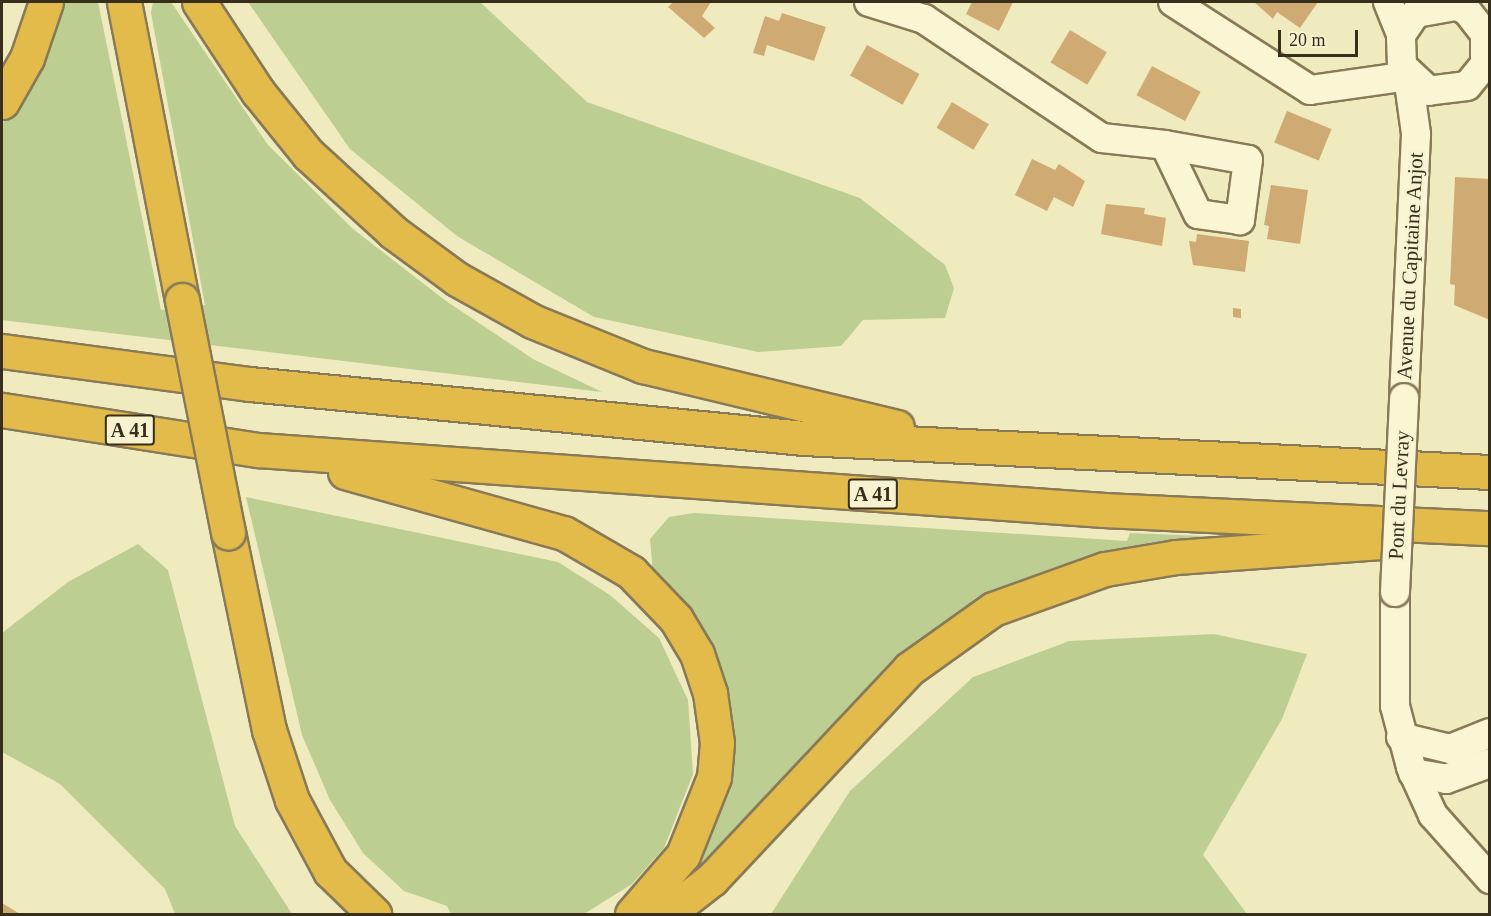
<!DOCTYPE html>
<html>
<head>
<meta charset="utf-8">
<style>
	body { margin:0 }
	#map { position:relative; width:1491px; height:916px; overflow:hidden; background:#f0eabf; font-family:"Times New Roman",serif }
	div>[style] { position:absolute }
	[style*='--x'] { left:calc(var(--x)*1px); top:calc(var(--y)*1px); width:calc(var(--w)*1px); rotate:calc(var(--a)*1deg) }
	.green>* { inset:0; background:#bdce93 }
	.building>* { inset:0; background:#cfaa73; transform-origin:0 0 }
	.roads { filter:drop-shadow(2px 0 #897a57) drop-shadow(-2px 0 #897a57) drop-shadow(0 2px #897a57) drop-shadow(0 -2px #897a57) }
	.minor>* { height:28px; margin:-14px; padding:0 14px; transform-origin:14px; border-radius:14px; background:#faf5d3 }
	.highway>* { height:33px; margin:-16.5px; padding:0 16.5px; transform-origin:16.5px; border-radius:16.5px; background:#e3bb4b }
	.bridges { filter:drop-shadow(2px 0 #897a57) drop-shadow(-2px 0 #897a57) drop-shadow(0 2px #897a57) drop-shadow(0 -2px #897a57) }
	.minor-bridge>* { height:28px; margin:-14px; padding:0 14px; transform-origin:14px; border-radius:14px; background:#faf5d3 }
	.highway-bridge>* { height:33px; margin:-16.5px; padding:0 16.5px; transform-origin:16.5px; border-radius:16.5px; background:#e3bb4b }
	span { translate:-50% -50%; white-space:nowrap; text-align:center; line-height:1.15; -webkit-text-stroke:4.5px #f7f2cf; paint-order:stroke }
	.shield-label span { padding:2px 4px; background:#f7f2cf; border:2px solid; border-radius:4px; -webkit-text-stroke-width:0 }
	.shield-label { font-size:20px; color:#382e1c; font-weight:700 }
	.street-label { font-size:21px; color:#382e1c }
	.frame { position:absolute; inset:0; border:3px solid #382e1c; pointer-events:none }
	.scale { position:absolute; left:1278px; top:30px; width:80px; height:27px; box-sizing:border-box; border:3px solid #382e1c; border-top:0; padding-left:8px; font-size:18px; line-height:21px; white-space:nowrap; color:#382e1c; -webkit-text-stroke:4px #f7f2cf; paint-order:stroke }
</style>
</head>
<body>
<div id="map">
	<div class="green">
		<div style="clip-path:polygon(62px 2px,98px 2px,161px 310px,205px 305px,151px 13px,153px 2px,171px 2px,268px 145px,353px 229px,446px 301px,533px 359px,602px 392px,2px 320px,2px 124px,27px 94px)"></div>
		<div style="clip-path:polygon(248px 2px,480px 2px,587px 102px,860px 198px,945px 265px,954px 288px,945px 318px,863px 320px,841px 346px,758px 352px,594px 317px,457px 236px,350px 149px)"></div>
		<div style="clip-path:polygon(246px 497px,558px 562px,610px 595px,659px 638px,688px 700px,693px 774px,664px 848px,632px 884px,584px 914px,451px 914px,447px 906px,404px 891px,363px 853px,330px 800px,302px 735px)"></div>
		<div style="clip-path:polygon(694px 513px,1127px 541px,1130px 533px,1228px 537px,1008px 589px,693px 880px,688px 873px,714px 825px,729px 773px,730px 721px,720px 666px,699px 627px,653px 573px,650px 539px,669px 517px)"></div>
		<div style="clip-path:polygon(138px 544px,168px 570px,235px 826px,292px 914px,175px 914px,165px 889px,60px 784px,2px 752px,2px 633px,68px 582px)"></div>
		<div style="clip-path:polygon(1214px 634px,1307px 654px,1282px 719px,1203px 855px,1247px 914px,771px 914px,850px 791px,973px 677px,1069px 641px)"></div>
	</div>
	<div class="building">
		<div style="clip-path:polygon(673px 2px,711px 2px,702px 16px,715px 28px,704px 38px,668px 7px)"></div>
		<div style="clip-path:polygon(972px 2px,1013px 2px,999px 31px,966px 14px)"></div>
		<div style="clip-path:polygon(1254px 2px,1318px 2px,1300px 28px,1277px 12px,1273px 19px)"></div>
		<div style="clip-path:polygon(782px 13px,826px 27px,814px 61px,767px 45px,764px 56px,753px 53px,765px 16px,779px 21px)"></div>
		<div style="left:1070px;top:30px;width:43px;height:38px;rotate:31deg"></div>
		<div style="left:867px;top:45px;width:60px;height:35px;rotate:29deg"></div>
		<div style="left:1152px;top:66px;width:55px;height:33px;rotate:28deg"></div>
		<div style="left:952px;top:102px;width:43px;height:30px;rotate:31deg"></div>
		<div style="left:1287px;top:111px;width:48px;height:34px;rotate:22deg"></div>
		<div style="clip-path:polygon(1032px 159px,1055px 170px,1059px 164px,1085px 181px,1073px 207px,1054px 197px,1047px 211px,1015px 195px)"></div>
		<div style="clip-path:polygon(1455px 177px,1490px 179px,1490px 320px,1454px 305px,1455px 285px,1450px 284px)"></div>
		<div style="clip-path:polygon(1271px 185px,1308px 190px,1300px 244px,1267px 239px,1269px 226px,1264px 225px)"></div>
		<div style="clip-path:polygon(1106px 204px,1145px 208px,1144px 214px,1166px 218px,1162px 246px,1101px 234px)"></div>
		<div style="clip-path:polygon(1197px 234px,1249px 241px,1245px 272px,1193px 265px,1189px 241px,1196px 242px)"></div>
		<div style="clip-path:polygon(1233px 308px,1241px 309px,1241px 318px,1233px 317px)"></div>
		<div style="clip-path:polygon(2px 903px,20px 914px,2px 914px)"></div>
	</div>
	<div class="roads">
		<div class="minor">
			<div style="--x:869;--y:2;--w:58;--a:17.2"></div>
			<div style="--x:924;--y:19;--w:214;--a:33.8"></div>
			<div style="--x:1102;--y:138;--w:63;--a:6.3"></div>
			<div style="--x:1165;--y:145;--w:84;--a:10.2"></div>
			<div style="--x:1248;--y:160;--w:61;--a:97.6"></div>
			<div style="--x:1240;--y:220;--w:42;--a:-171.9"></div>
			<div style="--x:1198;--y:214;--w:76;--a:-115.6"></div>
			<div style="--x:1173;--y:2;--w:163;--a:32.7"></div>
			<div style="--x:1310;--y:90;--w:99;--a:-8.1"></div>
			<div style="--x:1408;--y:76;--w:59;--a:82.1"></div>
			<div style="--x:1416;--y:134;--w:264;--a:92.6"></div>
			<div style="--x:1388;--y:2;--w:35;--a:68"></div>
			<div style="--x:1450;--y:2;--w:19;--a:28"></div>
			<div style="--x:1467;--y:11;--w:29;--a:52"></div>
			<div style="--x:1485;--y:34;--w:30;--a:90"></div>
			<div style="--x:1485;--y:64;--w:28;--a:129"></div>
			<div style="--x:1467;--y:86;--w:38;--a:173"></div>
			<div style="--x:1429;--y:91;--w:37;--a:-137"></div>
			<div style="--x:1402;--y:66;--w:31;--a:-92"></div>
			<div style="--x:1401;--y:35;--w:27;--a:-56"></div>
			<div style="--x:1416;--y:13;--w:40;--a:-10"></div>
			<div style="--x:1395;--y:592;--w:114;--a:90"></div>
			<div style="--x:1395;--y:706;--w:63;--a:75.3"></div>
			<div style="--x:1411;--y:767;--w:53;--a:65.4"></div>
			<div style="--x:1433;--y:815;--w:86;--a:48.3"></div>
			<div style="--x:1401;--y:737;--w:50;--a:13.8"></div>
			<div style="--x:1450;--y:749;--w:43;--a:-21.8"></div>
			<div style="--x:1413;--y:773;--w:34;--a:10"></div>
			<div style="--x:1446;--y:779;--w:47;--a:-20"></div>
		</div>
		<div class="highway">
			<div style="--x:124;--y:2;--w:304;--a:79"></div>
			<div style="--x:199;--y:2;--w:108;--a:56.8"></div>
			<div style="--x:258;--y:92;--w:80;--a:51.1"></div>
			<div style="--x:308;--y:154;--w:115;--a:42.5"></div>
			<div style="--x:393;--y:232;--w:79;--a:36.3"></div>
			<div style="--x:457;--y:279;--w:86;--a:29.2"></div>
			<div style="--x:532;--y:321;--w:120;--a:22.1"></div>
			<div style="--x:643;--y:366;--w:261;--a:13.5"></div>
			<div style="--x:2;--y:102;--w:51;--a:-60.4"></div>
			<div style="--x:27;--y:58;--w:59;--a:-71.3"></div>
			<div style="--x:2;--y:351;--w:250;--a:7.6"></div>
			<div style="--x:250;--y:384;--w:557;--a:5.57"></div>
			<div style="--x:804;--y:438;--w:687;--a:2.84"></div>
			<div style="--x:2;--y:410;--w:259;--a:8.9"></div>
			<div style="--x:258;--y:450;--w:848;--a:4.06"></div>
			<div style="--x:1104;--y:510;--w:386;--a:2.7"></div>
			<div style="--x:345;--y:472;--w:227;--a:15.6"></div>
			<div style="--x:564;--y:533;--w:78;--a:30.2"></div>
			<div style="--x:631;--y:572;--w:65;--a:46.2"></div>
			<div style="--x:676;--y:619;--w:41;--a:59"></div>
			<div style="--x:697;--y:654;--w:41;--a:71.6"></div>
			<div style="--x:710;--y:693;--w:50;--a:82"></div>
			<div style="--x:717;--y:743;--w:34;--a:95"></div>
			<div style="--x:714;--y:777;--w:84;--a:111.7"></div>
			<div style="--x:683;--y:855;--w:78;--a:130.8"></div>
			<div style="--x:228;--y:532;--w:202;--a:78.3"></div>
			<div style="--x:269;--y:730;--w:74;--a:71.8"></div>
			<div style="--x:292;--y:800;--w:81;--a:61.8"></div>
			<div style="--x:330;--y:871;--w:62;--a:44.3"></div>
			<div style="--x:667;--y:914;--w:57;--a:-37.9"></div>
			<div style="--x:712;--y:879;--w:288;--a:-46.8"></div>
			<div style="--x:909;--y:669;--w:103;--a:-35.5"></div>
			<div style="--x:993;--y:609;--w:119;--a:-19.7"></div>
			<div style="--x:1105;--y:569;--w:72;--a:-9.6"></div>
			<div style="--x:1176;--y:557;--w:219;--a:-4.2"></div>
		</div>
	</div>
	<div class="bridges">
		<div class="minor-bridge">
			<div style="--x:1395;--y:592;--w:194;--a:-87.3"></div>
		</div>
		<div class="highway-bridge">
			<div style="--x:182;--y:300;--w:237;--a:78.8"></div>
		</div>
	</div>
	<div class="shield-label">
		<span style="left:130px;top:430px">A 41</span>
		<span style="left:873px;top:494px">A 41</span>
	</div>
	<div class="street-label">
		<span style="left:1410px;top:266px;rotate:-87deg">Avenue du Capitaine Anjot</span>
		<span style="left:1399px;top:495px;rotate:-87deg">Pont du Levray</span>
	</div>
	<div class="frame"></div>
	<div class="scale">20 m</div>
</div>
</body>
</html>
